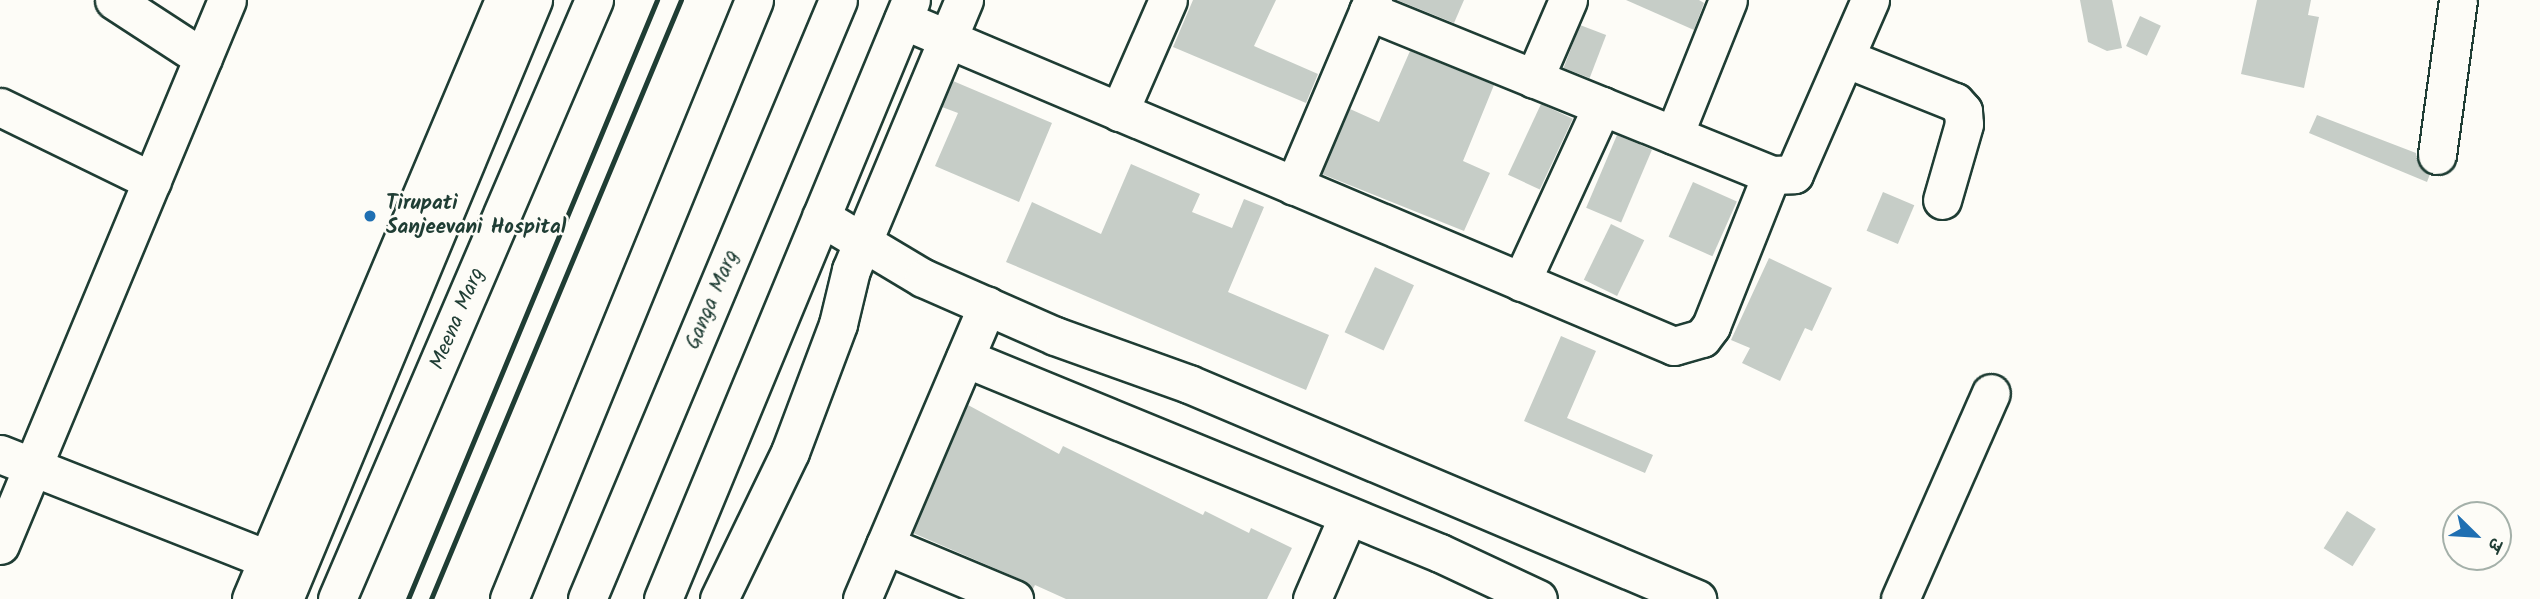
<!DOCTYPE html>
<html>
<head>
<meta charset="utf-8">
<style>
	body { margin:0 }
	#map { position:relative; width:2540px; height:599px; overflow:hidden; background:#fdfcf7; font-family:Kalam,"Playpen Sans Deva",sans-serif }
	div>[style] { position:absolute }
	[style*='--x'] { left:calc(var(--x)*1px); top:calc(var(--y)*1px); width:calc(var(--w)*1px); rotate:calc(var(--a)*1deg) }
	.building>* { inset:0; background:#c6cdc7; transform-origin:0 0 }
	.roads { filter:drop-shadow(2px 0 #1f3d34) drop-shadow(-2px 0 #1f3d34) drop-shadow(0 2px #1f3d34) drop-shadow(0 -2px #1f3d34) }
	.minor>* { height:37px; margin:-18.5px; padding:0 18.5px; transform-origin:18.5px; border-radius:18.5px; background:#fdfcf7 }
	.rail>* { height:5px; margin:-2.5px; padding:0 2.5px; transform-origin:2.5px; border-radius:2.5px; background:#1f3d34 }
	.dots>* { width:19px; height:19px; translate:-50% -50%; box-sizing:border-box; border:4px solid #fdfcf7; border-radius:50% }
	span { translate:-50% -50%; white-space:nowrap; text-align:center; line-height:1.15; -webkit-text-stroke:5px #fdfcf7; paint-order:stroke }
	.poi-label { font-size:21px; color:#1f3d34; font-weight:700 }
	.left { translate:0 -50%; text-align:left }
	.street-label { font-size:21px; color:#1f3d34 }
	.north { position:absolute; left:2442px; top:501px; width:70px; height:70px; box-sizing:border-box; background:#fdfcf7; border:2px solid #a4b0a9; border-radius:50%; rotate:114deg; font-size:19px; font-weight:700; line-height:28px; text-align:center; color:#1f3d34 }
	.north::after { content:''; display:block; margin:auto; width:24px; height:32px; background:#1f6fb2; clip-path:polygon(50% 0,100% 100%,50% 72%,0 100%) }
</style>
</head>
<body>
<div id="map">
	<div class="building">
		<div style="clip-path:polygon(1193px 0,1276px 0,1254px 46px,1318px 74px,1306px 103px,1173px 47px)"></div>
		<div style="clip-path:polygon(1397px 0,1464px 0,1454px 23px)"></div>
		<div style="clip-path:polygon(1626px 0,1699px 0,1704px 3px,1694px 30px)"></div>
		<div style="clip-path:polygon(2080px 0,2112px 0,2122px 48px,2107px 51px,2088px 42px)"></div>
		<div style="clip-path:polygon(2257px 0,2311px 0,2308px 15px,2319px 17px,2304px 88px,2241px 74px)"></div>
		<div style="left:2140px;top:16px;width:23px;height:33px;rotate:25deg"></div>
		<div style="left:1580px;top:25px;width:28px;height:46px;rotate:21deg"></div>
		<div style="clip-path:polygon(1410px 51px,1494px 85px,1463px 161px,1490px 173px,1464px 231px,1322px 174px,1350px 109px,1379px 122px)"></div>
		<div style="clip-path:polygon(953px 81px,1052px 123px,1019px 202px,935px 166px,958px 113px,942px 107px)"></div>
		<div style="left:1541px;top:104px;width:35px;height:78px;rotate:25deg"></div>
		<div style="clip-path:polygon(2317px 115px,2416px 153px,2418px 164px,2430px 174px,2427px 182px,2309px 133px)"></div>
		<div style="left:1617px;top:135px;width:38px;height:79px;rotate:23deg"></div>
		<div style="clip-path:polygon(1131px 164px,1200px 194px,1192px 212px,1232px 228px,1244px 199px,1264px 207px,1228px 292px,1329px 335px,1306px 390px,1006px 262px,1032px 202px,1101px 234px)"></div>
		<div style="left:1693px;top:182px;width:48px;height:60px;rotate:24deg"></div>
		<div style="left:1883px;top:192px;width:34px;height:42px;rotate:23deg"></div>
		<div style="left:1611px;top:224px;width:37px;height:62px;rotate:26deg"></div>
		<div style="clip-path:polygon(1769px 258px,1832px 288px,1812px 331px,1805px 328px,1780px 381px,1742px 363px,1750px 348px,1731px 340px)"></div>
		<div style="left:1375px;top:267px;width:43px;height:72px;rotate:25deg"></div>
		<div style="clip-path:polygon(1561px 336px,1596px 351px,1567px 418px,1653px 455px,1645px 473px,1524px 421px)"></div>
		<div style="clip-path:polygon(968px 405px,1059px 454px,1063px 446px,1203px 515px,1205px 511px,1249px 533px,1251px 528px,1292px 548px,1267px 599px,1066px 599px,1035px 585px,1033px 589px,1022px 580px,913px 533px)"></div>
		<div style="left:2347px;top:511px;width:34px;height:44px;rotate:32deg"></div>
	</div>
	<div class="roads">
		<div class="minor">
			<div style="--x:114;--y:0;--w:106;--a:33.1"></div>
			<div style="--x:1368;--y:11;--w:435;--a:22.1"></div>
			<div style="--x:903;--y:20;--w:837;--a:22.92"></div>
			<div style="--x:1674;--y:346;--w:29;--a:-16"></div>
			<div style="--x:1702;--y:338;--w:15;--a:-53"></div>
			<div style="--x:1711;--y:326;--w:162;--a:-68.3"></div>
			<div style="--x:1771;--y:175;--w:23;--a:-2"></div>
			<div style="--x:1794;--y:174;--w:190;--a:-66.4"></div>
			<div style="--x:1845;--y:58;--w:118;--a:21.8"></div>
			<div style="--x:1955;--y:102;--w:12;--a:48"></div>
			<div style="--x:1963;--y:111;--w:13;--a:86"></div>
			<div style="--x:1964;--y:124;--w:79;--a:106.1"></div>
			<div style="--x:1534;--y:79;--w:86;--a:-66.7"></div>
			<div style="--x:0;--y:107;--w:169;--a:26"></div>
			<div style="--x:1119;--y:112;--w:122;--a:-66.4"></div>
			<div style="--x:1674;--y:135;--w:145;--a:-68.2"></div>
			<div style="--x:2437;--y:155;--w:156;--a:-82.3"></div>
			<div style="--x:1294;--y:186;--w:202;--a:-67"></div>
			<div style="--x:821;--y:217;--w:119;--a:30.9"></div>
			<div style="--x:923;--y:278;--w:144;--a:23.7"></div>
			<div style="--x:1055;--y:336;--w:142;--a:19.7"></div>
			<div style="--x:1189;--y:384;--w:552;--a:22.94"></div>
			<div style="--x:1521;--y:282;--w:194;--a:-65.3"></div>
			<div style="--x:965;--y:358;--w:513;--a:22.32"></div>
			<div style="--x:1440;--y:553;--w:108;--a:25.1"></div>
			<div style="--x:0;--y:454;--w:311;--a:21.5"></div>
			<div style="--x:0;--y:545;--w:590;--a:-67.39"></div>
			<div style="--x:885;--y:545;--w:140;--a:22.7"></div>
			<div style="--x:251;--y:599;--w:650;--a:-67.1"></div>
			<div style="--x:284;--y:599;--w:649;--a:-67.43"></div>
			<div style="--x:337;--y:599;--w:652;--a:-66.78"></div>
			<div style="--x:509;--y:599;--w:647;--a:-67.75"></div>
			<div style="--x:587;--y:599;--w:649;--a:-67.26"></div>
			<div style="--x:663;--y:599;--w:648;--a:-67.51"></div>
			<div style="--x:719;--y:599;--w:163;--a:-64.2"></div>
			<div style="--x:790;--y:452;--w:137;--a:-69.4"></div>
			<div style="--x:838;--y:324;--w:56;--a:-76.5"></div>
			<div style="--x:851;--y:270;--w:293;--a:-67.3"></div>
			<div style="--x:862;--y:599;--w:319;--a:-66.9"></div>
			<div style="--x:1312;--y:599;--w:90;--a:-66.6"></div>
			<div style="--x:1900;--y:599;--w:225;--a:-66.2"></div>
		</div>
	</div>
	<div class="rail">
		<div style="--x:408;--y:599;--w:649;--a:-67.43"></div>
		<div style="--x:431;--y:599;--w:649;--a:-67.35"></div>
	</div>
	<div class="dots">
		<div style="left:370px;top:216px;background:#1f6fb2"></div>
	</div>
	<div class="poi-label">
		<span class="left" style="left:386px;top:216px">Tirupati<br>Sanjeevani Hospital</span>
	</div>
	<div class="street-label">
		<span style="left:713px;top:300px;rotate:-67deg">Ganga Marg</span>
		<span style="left:458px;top:319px;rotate:-67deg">Meena Marg</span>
	</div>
	<div class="north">उ</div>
</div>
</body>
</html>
